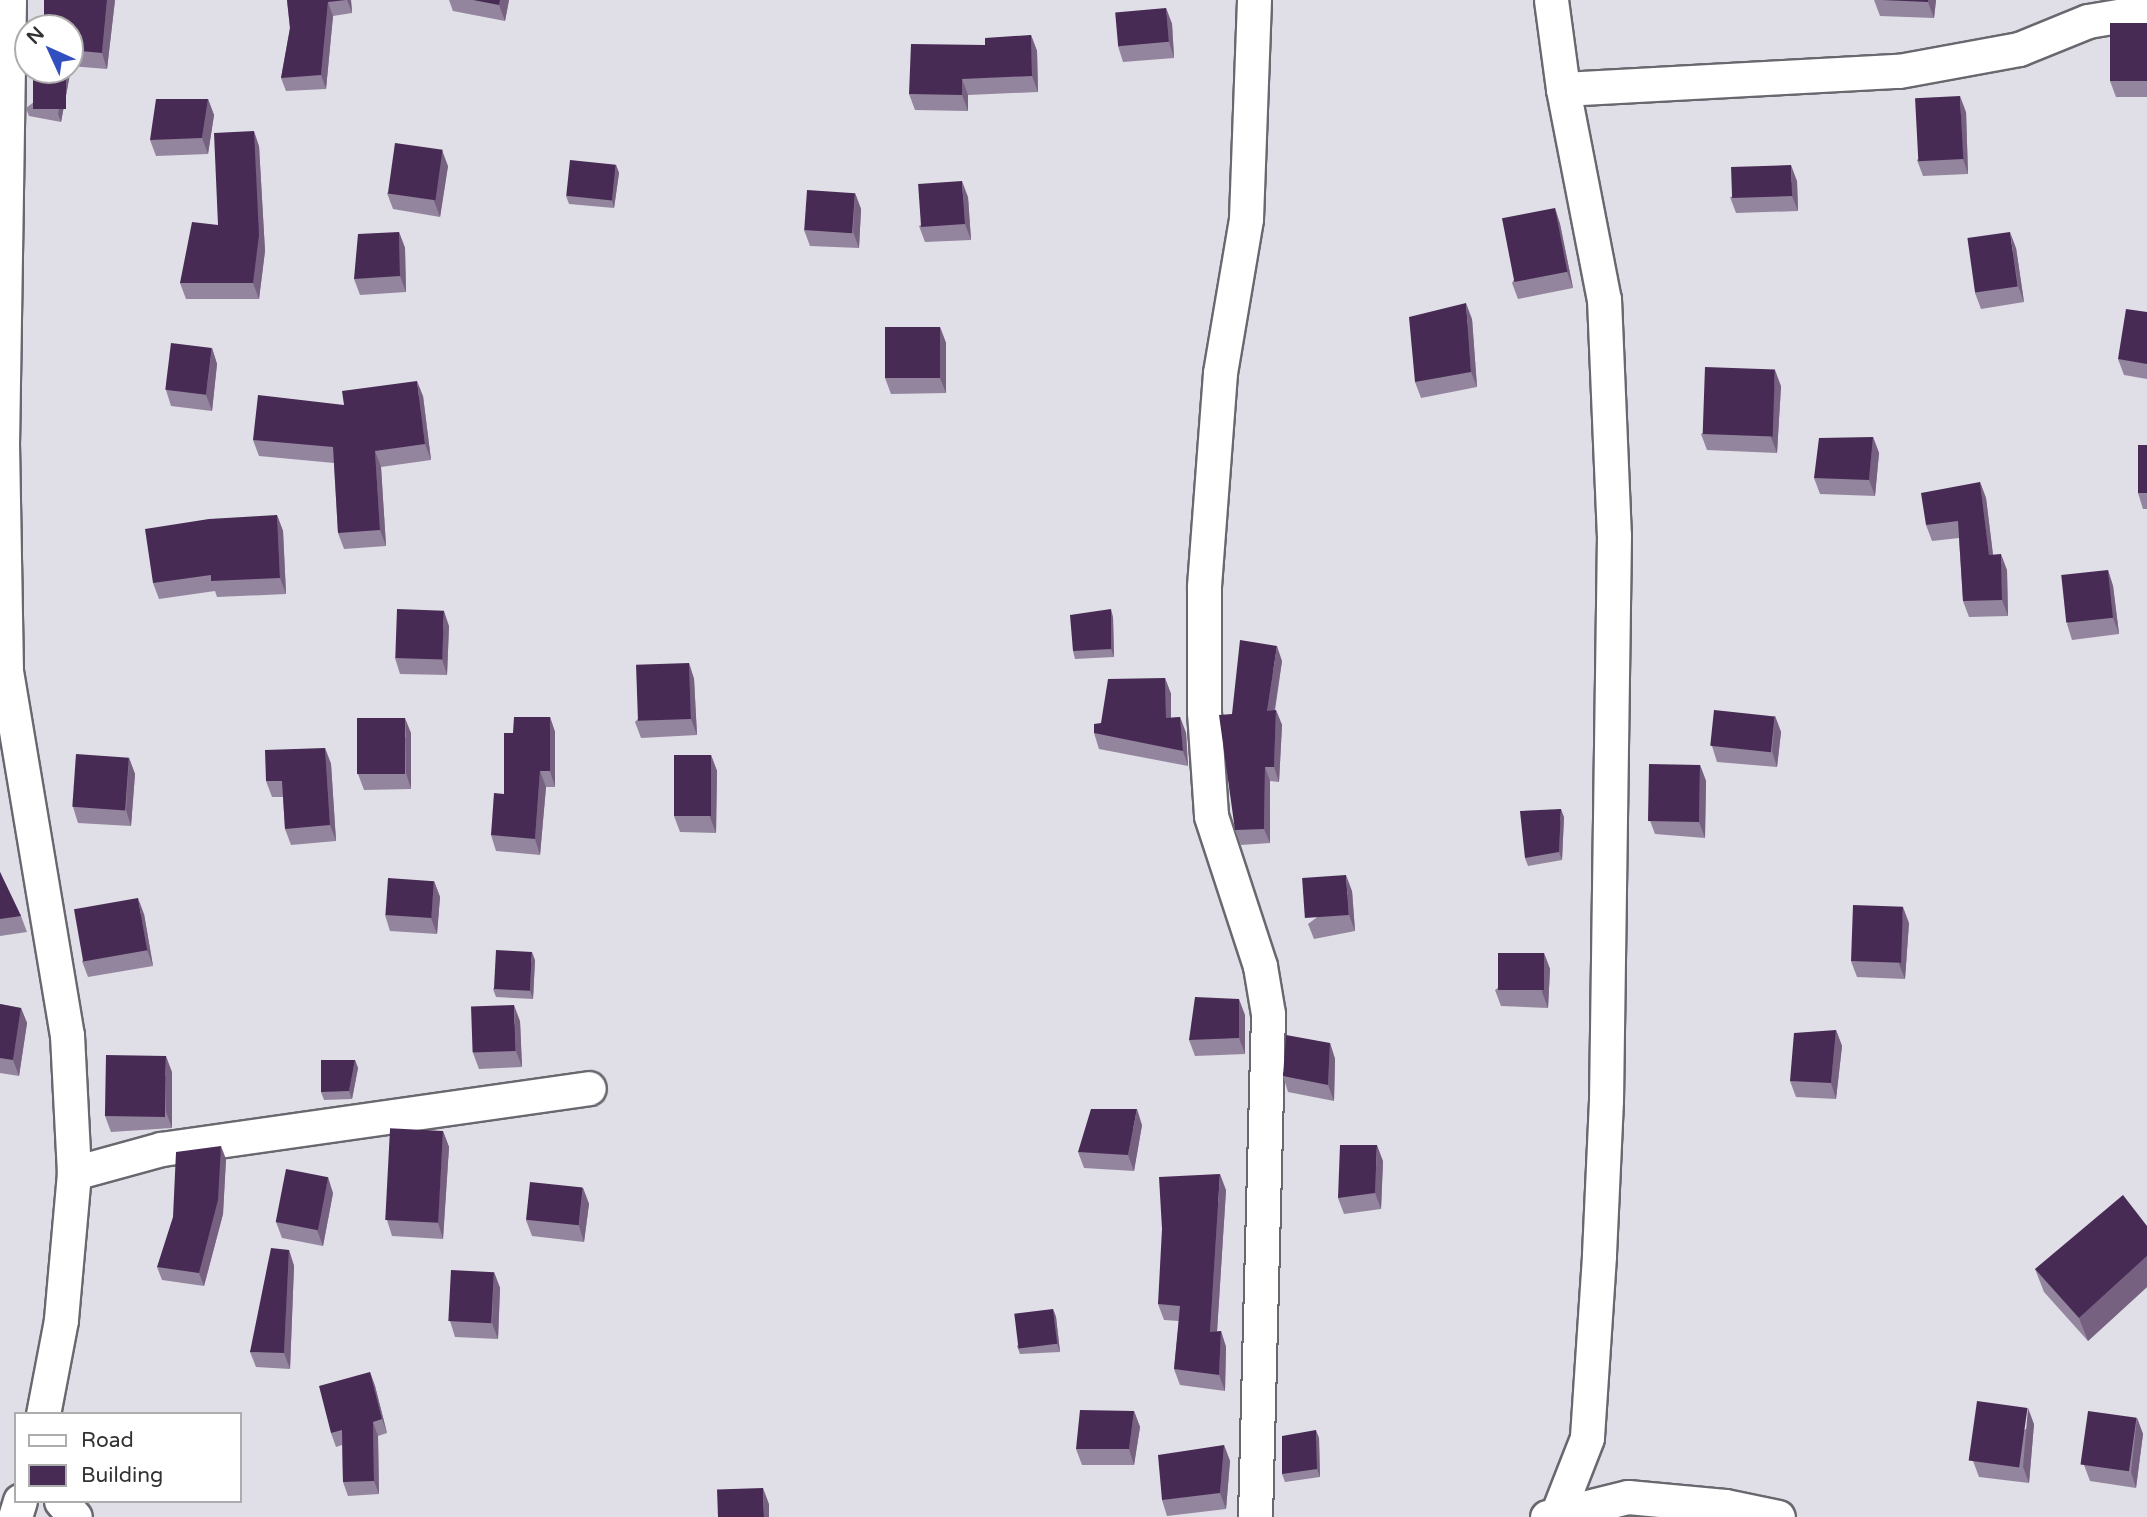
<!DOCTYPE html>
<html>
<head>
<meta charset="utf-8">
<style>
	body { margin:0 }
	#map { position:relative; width:2147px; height:1517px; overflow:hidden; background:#e0dfe8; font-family:"Varela Round",sans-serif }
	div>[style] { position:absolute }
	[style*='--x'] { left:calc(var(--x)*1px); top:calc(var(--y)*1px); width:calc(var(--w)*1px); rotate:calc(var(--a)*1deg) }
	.roads { filter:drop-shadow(2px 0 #69686f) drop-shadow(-2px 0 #69686f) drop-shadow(0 2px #69686f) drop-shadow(0 -2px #69686f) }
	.street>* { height:33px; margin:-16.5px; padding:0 16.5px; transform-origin:16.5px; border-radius:16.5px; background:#fff }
	.wall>* { inset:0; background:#94859e }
	.shaded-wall>* { inset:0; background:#766181 }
	.building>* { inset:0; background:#482b55; transform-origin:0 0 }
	span { translate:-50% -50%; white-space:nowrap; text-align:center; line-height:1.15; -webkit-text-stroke:7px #fff; paint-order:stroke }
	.legend { position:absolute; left:14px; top:1412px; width:228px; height:91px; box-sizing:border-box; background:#fff; border:2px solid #adadae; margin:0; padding:9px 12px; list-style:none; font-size:21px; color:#323235 }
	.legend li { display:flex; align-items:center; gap:14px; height:35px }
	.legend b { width:35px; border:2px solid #adadae }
	.north { position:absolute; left:14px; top:14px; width:70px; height:70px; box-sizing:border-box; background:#fff; border:2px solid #adadae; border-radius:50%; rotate:315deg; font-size:19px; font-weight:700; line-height:28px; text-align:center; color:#323235 }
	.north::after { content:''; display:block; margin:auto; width:24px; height:32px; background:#324fc0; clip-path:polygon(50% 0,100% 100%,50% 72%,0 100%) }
</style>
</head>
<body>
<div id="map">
	<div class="roads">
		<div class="street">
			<div style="--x:9;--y:0;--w:443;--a:90.9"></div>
			<div style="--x:2;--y:443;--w:228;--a:89"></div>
			<div style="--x:6;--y:671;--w:369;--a:80.5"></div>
			<div style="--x:67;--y:1035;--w:138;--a:87.1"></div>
			<div style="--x:74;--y:1173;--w:148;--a:95.1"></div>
			<div style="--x:61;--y:1320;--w:96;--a:100.8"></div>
			<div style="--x:1254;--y:0;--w:219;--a:92.1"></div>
			<div style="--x:1246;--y:219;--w:156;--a:99.6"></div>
			<div style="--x:1220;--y:373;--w:215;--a:94.3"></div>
			<div style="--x:1204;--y:587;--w:125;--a:90"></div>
			<div style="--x:1204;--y:712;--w:104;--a:86.1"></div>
			<div style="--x:1211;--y:816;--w:158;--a:71.9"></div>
			<div style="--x:1260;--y:966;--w:49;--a:80.5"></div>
			<div style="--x:1268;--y:1014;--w:503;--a:91.48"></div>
			<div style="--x:1551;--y:0;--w:90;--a:82.3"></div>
			<div style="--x:1563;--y:89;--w:214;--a:79"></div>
			<div style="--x:1604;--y:299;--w:236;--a:87.6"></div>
			<div style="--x:1614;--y:535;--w:565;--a:90.81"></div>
			<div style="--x:1606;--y:1100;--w:156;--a:92.6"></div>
			<div style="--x:1599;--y:1256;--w:182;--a:93.8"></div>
			<div style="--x:1587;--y:1438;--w:85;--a:111.4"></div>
			<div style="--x:1563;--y:89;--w:336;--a:-3.1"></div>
			<div style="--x:1899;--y:71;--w:122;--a:-10.4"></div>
			<div style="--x:2019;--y:49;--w:74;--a:-22.1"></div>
			<div style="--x:2088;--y:21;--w:60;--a:-9.6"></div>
			<div style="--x:74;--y:1173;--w:90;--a:-15.4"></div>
			<div style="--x:161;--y:1149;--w:432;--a:-8.1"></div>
			<div style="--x:61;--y:1501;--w:21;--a:49"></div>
			<div style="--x:15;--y:1517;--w:17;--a:-73"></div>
			<div style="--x:1547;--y:1517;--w:83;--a:-13.9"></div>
			<div style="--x:1628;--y:1497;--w:97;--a:5.3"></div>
			<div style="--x:1725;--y:1506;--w:54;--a:11.7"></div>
		</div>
	</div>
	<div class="wall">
		<div style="clip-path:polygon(44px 0,115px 0,107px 69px,70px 66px,70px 28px)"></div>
		<div style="clip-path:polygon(287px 0,351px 0,352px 13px,333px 16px,326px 89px,286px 91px,281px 78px,290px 28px)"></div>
		<div style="clip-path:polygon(449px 0,509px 0,505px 21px,453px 11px)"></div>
		<div style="clip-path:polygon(1874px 0,1936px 0,1934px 18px,1880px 16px)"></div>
		<div style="clip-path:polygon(1166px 8px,1172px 24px,1174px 58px,1123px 62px,1118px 46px)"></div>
		<div style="clip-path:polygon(2147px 23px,2147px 97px,2116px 97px,2110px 81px)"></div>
		<div style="clip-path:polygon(1031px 35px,1037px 51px,1038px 92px,968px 95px,968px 111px,915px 110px,909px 94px,985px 45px)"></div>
		<div style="clip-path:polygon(70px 74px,61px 122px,29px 116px,26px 108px)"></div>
		<div style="clip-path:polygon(208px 99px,214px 115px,208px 154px,156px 156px,150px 140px)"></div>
		<div style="clip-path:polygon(1966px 112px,1968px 174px,1923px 176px,1917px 160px)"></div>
		<div style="clip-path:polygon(259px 146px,265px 251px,259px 299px,186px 299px,180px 283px,218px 225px)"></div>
		<div style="clip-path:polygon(616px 165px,619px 173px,614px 208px,569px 204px,566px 196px)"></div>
		<div style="clip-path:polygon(448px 166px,440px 217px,393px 209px,387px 193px)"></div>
		<div style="clip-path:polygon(1797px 181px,1798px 211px,1736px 213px,1730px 197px)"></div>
		<div style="clip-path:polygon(855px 193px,861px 209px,859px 248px,810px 246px,804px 230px)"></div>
		<div style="clip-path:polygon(968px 197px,971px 240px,925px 242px,919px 226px)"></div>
		<div style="clip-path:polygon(1555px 208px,1560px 224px,1573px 288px,1518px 299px,1512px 283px)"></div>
		<div style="clip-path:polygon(399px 232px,405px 248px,406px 292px,360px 295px,354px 279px)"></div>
		<div style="clip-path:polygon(2016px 248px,2024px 302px,1981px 309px,1975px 293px)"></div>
		<div style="clip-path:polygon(2147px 312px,2147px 379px,2124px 375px,2118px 359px)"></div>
		<div style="clip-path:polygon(1472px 319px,1477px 387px,1421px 398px,1415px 382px)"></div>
		<div style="clip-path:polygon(940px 327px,946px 343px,946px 393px,891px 394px,885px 378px)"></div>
		<div style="clip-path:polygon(212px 348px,217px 364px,212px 411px,171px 406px,166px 390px)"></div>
		<div style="clip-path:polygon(1781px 386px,1777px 453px,1707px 450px,1701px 434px)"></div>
		<div style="clip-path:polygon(423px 396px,431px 460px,381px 467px,386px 546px,344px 549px,338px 533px,334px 463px,259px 456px,253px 440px,344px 405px)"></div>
		<div style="clip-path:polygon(1873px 437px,1879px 453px,1875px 496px,1820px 494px,1814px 478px)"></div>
		<div style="clip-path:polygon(2147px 445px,2147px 509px,2143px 509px,2138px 493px)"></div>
		<div style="clip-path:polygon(1980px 482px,1986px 498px,1993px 555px,2007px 570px,2008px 616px,1969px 617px,1963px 601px,1959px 538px,1932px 541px,1926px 525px)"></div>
		<div style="clip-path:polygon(277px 515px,283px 531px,286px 594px,217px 597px,215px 591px,159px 599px,153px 583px)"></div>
		<div style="clip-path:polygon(2108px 570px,2113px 586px,2119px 634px,2072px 640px,2067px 624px)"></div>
		<div style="clip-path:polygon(1113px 617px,1114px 657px,1075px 659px,1073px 651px)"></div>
		<div style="clip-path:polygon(449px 626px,447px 675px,400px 674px,395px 658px)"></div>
		<div style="clip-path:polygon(1282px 661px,1275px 711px,1276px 710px,1282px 725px,1279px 782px,1270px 781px,1270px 843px,1241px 845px,1235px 830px,1232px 714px)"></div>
		<div style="clip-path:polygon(689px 663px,694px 679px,697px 735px,641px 738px,635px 722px)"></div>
		<div style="clip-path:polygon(1165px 678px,1171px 694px,1171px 718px,1180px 717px,1186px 733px,1188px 766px,1099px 749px,1094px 733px,1101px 723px)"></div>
		<div style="clip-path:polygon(1775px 716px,1781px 732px,1777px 767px,1717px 762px,1712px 746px)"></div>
		<div style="clip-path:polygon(550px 717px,555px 732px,555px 787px,546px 787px,540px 855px,496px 851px,491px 835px,504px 794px,513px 733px)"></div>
		<div style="clip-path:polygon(411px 733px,411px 789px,364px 790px,358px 774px)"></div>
		<div style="clip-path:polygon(325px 748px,331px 764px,336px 841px,291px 845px,285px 829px,283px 797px,272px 797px,266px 781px)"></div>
		<div style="clip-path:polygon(711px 755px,717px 771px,716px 833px,680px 832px,674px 816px)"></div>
		<div style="clip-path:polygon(129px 758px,135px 774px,131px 826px,78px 823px,73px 807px)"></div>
		<div style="clip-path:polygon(1700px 765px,1706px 781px,1705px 838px,1655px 834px,1649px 818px)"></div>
		<div style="clip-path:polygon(1564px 817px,1562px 860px,1528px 866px,1525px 858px)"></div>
		<div style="clip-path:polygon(0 872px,21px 916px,27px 932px,0 936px)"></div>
		<div style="clip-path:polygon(434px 881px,440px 897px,437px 934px,390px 931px,385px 915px)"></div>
		<div style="clip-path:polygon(1352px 891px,1355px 931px,1314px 939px,1308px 924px)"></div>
		<div style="clip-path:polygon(144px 914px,153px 966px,88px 977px,82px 961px)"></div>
		<div style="clip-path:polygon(1909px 923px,1905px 979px,1857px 977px,1851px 961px)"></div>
		<div style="clip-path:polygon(1544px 953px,1550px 969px,1548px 1008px,1501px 1006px,1495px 990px)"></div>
		<div style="clip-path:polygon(535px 960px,533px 999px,496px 997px,493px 989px)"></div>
		<div style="clip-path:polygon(0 1004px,21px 1008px,27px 1023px,19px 1076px,0 1073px)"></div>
		<div style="clip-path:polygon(1245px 1015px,1245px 1054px,1195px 1056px,1189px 1040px)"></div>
		<div style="clip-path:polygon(520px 1021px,522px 1067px,479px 1069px,473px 1053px)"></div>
		<div style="clip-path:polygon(1836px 1030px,1842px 1046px,1836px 1099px,1796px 1097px,1790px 1081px)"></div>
		<div style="clip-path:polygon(1330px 1043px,1335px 1059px,1334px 1101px,1288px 1092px,1283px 1076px)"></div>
		<div style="clip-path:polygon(355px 1060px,358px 1068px,352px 1099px,324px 1100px,321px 1092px)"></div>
		<div style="clip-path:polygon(172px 1072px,172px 1128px,111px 1132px,105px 1116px)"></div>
		<div style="clip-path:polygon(1142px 1125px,1134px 1171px,1084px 1168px,1078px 1152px)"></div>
		<div style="clip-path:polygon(443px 1131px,449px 1147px,443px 1239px,392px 1236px,387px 1220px)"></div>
		<div style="clip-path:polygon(226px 1159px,223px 1214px,204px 1286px,162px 1280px,157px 1267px)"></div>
		<div style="clip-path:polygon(1383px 1161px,1381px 1209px,1344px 1214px,1338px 1198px)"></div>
		<div style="clip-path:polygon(583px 1188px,589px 1204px,584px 1242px,532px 1236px,526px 1220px)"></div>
		<div style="clip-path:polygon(1226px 1190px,1217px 1332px,1221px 1331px,1226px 1347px,1225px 1391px,1180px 1385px,1174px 1369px,1179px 1321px,1164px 1320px,1158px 1304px)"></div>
		<div style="clip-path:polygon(333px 1193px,323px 1246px,282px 1238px,276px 1222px)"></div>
		<div style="clip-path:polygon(2147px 1226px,2147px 1287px,2088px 1341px,2044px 1292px,2035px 1269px)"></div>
		<div style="clip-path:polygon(289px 1250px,294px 1266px,290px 1369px,256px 1367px,250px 1352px)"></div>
		<div style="clip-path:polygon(494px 1272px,500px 1288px,498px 1339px,455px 1337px,450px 1321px)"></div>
		<div style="clip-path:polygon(1053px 1309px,1056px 1317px,1060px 1352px,1020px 1354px,1017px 1346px)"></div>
		<div style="clip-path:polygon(370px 1372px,375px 1386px,387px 1433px,378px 1436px,379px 1494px,348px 1496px,343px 1482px,342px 1445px,336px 1447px,331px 1433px)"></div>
		<div style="clip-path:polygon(1134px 1411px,1140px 1427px,1134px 1465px,1082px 1465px,1076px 1449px)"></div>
		<div style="clip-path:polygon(2137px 1418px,2143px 1434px,2136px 1488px,2090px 1481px,2084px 1465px)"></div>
		<div style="clip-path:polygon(2034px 1424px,2029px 1483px,1979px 1477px,1973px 1461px)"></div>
		<div style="clip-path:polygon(1319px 1438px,1320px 1477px,1285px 1482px,1282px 1474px)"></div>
		<div style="clip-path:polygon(1224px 1445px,1230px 1461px,1226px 1509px,1167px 1516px,1162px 1500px)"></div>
	</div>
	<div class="shaded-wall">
		<div style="clip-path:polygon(107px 0,115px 0,107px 69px,102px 53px)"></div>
		<div style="clip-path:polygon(347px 0,351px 0,352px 13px)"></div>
		<div style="clip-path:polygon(500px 0,509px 0,505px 21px,499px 5px)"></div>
		<div style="clip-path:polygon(1928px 0,1936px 0,1934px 18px,1928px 2px)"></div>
		<div style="clip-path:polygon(328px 2px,333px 16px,326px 89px,321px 75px)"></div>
		<div style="clip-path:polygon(1166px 8px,1172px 24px,1174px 58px,1169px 42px)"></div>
		<div style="clip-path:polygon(1031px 35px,1037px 51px,1038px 92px,1032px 76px)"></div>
		<div style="clip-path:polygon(66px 70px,69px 70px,70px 74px,61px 122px,58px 114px)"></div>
		<div style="clip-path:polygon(962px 79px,968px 95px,968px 111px,962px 95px)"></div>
		<div style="clip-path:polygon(1960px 96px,1966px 112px,1968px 174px,1963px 159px)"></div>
		<div style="clip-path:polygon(208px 99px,214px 115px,208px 154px,202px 138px)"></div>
		<div style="clip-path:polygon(254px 131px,259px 146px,265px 251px,259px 299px,253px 283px)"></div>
		<div style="clip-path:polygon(442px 150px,448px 166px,440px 217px,434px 201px)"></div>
		<div style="clip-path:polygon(616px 165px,619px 173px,614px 208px,612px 200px)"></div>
		<div style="clip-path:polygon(1791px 165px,1797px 181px,1798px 211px,1792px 196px)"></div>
		<div style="clip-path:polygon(962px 181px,968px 197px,971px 240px,965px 224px)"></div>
		<div style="clip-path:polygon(855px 193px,861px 209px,859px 248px,853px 232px)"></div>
		<div style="clip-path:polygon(1555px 208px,1560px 224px,1573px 288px,1567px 272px)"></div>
		<div style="clip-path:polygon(399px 232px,405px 248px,406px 292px,400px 276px)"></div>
		<div style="clip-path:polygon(2010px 232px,2016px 248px,2024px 302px,2018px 286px)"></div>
		<div style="clip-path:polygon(1466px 303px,1472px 319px,1477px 387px,1471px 372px)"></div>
		<div style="clip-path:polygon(940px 327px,946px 343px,946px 393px,940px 378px)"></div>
		<div style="clip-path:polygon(212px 348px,217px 364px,212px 411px,206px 395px)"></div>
		<div style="clip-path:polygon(1775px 370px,1781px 386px,1777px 453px,1771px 437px)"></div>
		<div style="clip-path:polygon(417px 381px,423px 396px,431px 460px,425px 444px)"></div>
		<div style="clip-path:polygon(1873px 437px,1879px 453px,1875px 496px,1869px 480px)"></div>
		<div style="clip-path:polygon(375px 451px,381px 467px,386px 546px,380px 530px)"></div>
		<div style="clip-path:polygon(1980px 482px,1986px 498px,1995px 571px,1989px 555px)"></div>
		<div style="clip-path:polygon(277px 515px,283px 531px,286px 594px,280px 578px)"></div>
		<div style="clip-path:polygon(2001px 554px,2007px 570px,2008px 616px,2002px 600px)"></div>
		<div style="clip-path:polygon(2108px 570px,2113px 586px,2119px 634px,2113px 618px)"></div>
		<div style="clip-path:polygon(1111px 609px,1113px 617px,1114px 657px,1111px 649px)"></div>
		<div style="clip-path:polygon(444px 611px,449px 626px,447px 675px,442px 659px)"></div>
		<div style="clip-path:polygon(1277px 646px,1282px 661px,1272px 726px,1267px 711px)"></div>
		<div style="clip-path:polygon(689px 663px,694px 679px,697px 735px,691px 719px)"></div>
		<div style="clip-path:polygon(1165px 678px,1171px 694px,1171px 734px,1166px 718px)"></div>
		<div style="clip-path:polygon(1276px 710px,1282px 725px,1279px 782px,1274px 767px)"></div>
		<div style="clip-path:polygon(1775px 716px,1781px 732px,1777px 767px,1772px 751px)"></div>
		<div style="clip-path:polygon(550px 717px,555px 732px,555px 787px,550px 771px)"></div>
		<div style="clip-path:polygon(1180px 717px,1186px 733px,1188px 766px,1183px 751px)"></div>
		<div style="clip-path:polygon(405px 718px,411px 733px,411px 789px,406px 773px)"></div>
		<div style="clip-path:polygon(325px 748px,331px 764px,336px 841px,330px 825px)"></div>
		<div style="clip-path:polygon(711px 755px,717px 771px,716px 833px,710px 817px)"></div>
		<div style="clip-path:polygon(129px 758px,135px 774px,131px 826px,126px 810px)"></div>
		<div style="clip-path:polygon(1700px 765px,1706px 781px,1705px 838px,1699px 822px)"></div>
		<div style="clip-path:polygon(1265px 767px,1270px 781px,1270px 843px,1264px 829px)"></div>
		<div style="clip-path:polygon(540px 771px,546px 787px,540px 855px,535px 839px)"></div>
		<div style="clip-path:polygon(1561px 809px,1564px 817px,1562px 860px,1559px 852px)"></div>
		<div style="clip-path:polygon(1346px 875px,1352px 891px,1355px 931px,1349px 915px)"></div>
		<div style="clip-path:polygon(434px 881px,440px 897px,437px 934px,431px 918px)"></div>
		<div style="clip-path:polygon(138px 898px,144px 914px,153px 966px,147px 950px)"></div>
		<div style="clip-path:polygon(1903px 907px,1909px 923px,1905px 979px,1899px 964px)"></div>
		<div style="clip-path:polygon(532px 952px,535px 960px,533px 999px,530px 991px)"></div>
		<div style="clip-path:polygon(1544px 953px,1550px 969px,1548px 1008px,1542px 992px)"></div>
		<div style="clip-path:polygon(1239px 999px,1245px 1015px,1245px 1054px,1239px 1038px)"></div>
		<div style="clip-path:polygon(514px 1005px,520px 1021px,522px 1067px,516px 1051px)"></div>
		<div style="clip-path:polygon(21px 1008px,27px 1023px,19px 1076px,13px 1060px)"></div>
		<div style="clip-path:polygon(1836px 1030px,1842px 1046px,1836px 1099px,1831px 1083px)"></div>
		<div style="clip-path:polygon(1330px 1043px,1335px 1059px,1334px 1101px,1328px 1085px)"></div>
		<div style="clip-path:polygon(166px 1056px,172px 1072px,172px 1128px,166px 1112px)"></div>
		<div style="clip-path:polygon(355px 1060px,358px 1068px,352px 1099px,349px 1091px)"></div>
		<div style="clip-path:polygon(1137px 1109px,1142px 1125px,1134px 1171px,1128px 1155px)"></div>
		<div style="clip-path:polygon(443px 1131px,449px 1147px,443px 1239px,438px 1223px)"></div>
		<div style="clip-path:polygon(1377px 1145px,1383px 1161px,1381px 1209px,1375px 1193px)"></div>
		<div style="clip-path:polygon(221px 1146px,226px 1159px,223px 1214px,204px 1286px,199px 1273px)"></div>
		<div style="clip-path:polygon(1220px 1174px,1226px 1190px,1216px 1348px,1210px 1332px)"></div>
		<div style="clip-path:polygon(328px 1177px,333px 1193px,323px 1246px,317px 1230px)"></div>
		<div style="clip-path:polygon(583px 1188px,589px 1204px,584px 1242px,579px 1226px)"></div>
		<div style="clip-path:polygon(289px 1250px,294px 1266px,290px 1369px,284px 1353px)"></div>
		<div style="clip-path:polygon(2147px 1256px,2147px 1287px,2088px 1341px,2079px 1318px)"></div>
		<div style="clip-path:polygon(494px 1272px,500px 1288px,498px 1339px,492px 1323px)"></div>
		<div style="clip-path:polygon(1053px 1309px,1056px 1317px,1060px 1352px,1057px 1344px)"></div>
		<div style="clip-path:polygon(1221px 1331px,1226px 1347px,1225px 1391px,1219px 1375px)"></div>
		<div style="clip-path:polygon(370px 1372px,375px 1386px,387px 1433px,382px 1419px)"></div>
		<div style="clip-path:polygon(2028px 1408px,2034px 1424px,2029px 1483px,2023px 1467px)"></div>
		<div style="clip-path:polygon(1134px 1411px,1140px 1427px,1134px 1465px,1129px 1449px)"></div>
		<div style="clip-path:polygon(2137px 1418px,2143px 1434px,2136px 1488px,2131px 1472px)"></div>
		<div style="clip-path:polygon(373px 1422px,378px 1436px,379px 1494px,374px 1481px)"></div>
		<div style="clip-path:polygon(1316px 1430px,1319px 1438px,1320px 1477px,1317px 1469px)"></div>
		<div style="clip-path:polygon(1224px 1445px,1230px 1461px,1226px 1509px,1220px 1493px)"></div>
		<div style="clip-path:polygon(763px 1488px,769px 1504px,769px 1517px,764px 1517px)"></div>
	</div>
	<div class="building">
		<div style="clip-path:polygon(44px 0,107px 0,102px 53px,70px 50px,70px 28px,44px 28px)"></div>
		<div style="clip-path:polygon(287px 0,346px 0,328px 2px,321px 75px,281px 78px,290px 28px)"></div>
		<div style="clip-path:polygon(473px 0,500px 0,499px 5px)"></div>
		<div style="clip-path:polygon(1882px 0,1928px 0,1928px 2px)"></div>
		<div style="left:1166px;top:8px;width:34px;height:51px;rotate:85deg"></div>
		<div style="left:2110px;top:23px;width:37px;height:58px"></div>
		<div style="clip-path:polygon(1031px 35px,1032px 76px,962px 79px,962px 95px,909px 94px,911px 44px,985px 45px,985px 38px)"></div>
		<div style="left:33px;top:70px;width:33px;height:39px"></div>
		<div style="left:1960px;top:96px;width:63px;height:45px;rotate:87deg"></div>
		<div style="clip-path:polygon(156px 99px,208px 99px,202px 138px,150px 140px)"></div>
		<div style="clip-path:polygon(254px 131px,259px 235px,253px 283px,180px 283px,192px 222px,218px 225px,214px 133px)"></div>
		<div style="left:395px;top:143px;width:48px;height:51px;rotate:8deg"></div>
		<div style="left:570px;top:160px;width:46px;height:36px;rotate:6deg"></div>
		<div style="left:1791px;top:165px;width:31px;height:60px;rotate:88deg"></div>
		<div style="left:962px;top:181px;width:43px;height:44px;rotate:86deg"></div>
		<div style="left:807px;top:190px;width:48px;height:40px;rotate:4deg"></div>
		<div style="left:1555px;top:208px;width:65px;height:54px;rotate:79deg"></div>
		<div style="clip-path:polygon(399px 232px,400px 276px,354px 279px,358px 234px)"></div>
		<div style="left:2010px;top:232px;width:55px;height:43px;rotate:82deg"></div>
		<div style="clip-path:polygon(1466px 303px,1471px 372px,1415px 382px,1409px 317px)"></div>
		<div style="clip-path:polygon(2126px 309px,2147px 312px,2147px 364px,2118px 359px)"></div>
		<div style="left:940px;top:327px;width:51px;height:55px;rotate:90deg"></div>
		<div style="left:171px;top:343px;width:41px;height:47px;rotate:7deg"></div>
		<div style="left:1705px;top:367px;width:70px;height:67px;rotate:2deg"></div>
		<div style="clip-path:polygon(417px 381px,425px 444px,375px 451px,380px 530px,338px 533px,333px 447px,253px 440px,258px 395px,344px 405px,342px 391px)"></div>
		<div style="clip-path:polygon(1873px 437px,1869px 480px,1814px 478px,1819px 438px)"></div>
		<div style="left:2138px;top:445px;width:9px;height:48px"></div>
		<div style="clip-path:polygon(1980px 482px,1989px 555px,2001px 554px,2002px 600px,1963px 601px,1958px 521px,1926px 525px,1921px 493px)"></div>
		<div style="clip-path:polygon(277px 515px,280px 578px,211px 581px,211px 575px,153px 583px,145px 529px,209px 519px)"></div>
		<div style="left:2108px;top:570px;width:48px;height:47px;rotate:84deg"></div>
		<div style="left:397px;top:609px;width:47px;height:49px;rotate:2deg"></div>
		<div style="clip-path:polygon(1111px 609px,1111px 649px,1073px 651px,1070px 615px)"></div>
		<div style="clip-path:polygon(1240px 640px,1277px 646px,1267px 711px,1276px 710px,1274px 767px,1265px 767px,1264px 829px,1235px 830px,1219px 715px,1232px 714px)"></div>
		<div style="left:689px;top:663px;width:56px;height:53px;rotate:88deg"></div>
		<div style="clip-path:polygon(1165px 678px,1166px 718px,1180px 717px,1183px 751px,1094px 733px,1094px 724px,1101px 723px,1108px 679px)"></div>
		<div style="left:1714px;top:710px;width:61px;height:36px;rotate:6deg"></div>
		<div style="clip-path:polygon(514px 717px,550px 717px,550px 771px,540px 771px,535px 839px,491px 835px,494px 793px,504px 794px,504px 733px,513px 733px)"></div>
		<div style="left:357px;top:718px;width:48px;height:56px"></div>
		<div style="clip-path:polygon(325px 748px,330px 825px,285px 829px,282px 781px,266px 781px,265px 750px)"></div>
		<div style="left:76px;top:754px;width:53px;height:53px;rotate:4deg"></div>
		<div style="left:674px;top:755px;width:37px;height:61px"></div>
		<div style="left:1700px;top:765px;width:57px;height:51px;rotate:91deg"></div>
		<div style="clip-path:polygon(1561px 809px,1559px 852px,1525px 858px,1520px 811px)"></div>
		<div style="clip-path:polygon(0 872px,21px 916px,0 919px)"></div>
		<div style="left:1346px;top:875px;width:40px;height:44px;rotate:86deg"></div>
		<div style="left:388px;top:878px;width:46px;height:37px;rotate:4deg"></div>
		<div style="left:138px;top:898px;width:53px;height:65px;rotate:80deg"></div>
		<div style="left:1853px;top:905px;width:50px;height:56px;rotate:2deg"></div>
		<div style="left:496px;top:950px;width:36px;height:39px;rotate:3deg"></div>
		<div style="left:1498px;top:953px;width:46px;height:37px"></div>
		<div style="clip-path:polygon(1195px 997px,1239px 999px,1239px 1038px,1189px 1040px)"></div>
		<div style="clip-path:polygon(0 1004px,21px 1008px,13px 1060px,0 1058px)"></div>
		<div style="left:514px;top:1005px;width:46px;height:43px;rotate:88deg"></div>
		<div style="clip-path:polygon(1836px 1030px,1831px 1083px,1790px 1081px,1794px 1033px)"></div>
		<div style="clip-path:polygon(1286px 1035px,1330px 1043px,1328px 1085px,1283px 1076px)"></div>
		<div style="left:106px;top:1055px;width:60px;height:61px;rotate:1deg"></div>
		<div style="clip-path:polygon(321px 1060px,355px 1060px,349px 1091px,321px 1092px)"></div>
		<div style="clip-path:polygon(1091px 1109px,1137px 1109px,1128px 1155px,1078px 1152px)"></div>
		<div style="left:443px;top:1131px;width:92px;height:53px;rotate:93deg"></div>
		<div style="clip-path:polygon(1340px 1145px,1377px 1145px,1375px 1193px,1338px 1198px)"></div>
		<div style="clip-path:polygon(221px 1146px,218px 1200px,199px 1273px,157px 1267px,173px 1217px,176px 1152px)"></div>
		<div style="left:286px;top:1169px;width:43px;height:54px;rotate:11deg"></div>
		<div style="clip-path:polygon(1220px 1174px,1210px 1332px,1221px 1331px,1219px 1375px,1174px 1369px,1180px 1306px,1158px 1304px,1162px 1229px,1159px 1177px)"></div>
		<div style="left:530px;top:1182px;width:53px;height:38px;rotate:6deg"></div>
		<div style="clip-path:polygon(2123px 1195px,2147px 1226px,2147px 1256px,2079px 1318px,2035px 1269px)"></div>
		<div style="clip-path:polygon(271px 1248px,289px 1250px,284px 1353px,250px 1352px)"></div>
		<div style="left:451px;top:1270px;width:43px;height:51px;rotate:3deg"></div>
		<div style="left:1053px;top:1309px;width:35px;height:39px;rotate:83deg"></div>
		<div style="clip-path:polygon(370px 1372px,382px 1419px,373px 1422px,374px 1481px,343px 1482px,342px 1430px,331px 1433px,319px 1386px)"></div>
		<div style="left:1977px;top:1401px;width:51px;height:60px;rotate:8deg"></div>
		<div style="clip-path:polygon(1080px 1410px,1134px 1411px,1129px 1449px,1076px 1449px)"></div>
		<div style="left:2088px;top:1411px;width:49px;height:54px;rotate:8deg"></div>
		<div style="clip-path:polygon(1316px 1430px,1317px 1469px,1282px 1474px,1282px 1436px)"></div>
		<div style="clip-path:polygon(1224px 1445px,1220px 1493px,1162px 1500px,1158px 1455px)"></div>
		<div style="left:763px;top:1488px;width:29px;height:46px;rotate:88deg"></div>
	</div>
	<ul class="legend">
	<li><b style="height:9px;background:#fff"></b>Road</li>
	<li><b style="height:19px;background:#482b55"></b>Building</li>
	</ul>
	<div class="north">N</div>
</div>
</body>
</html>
